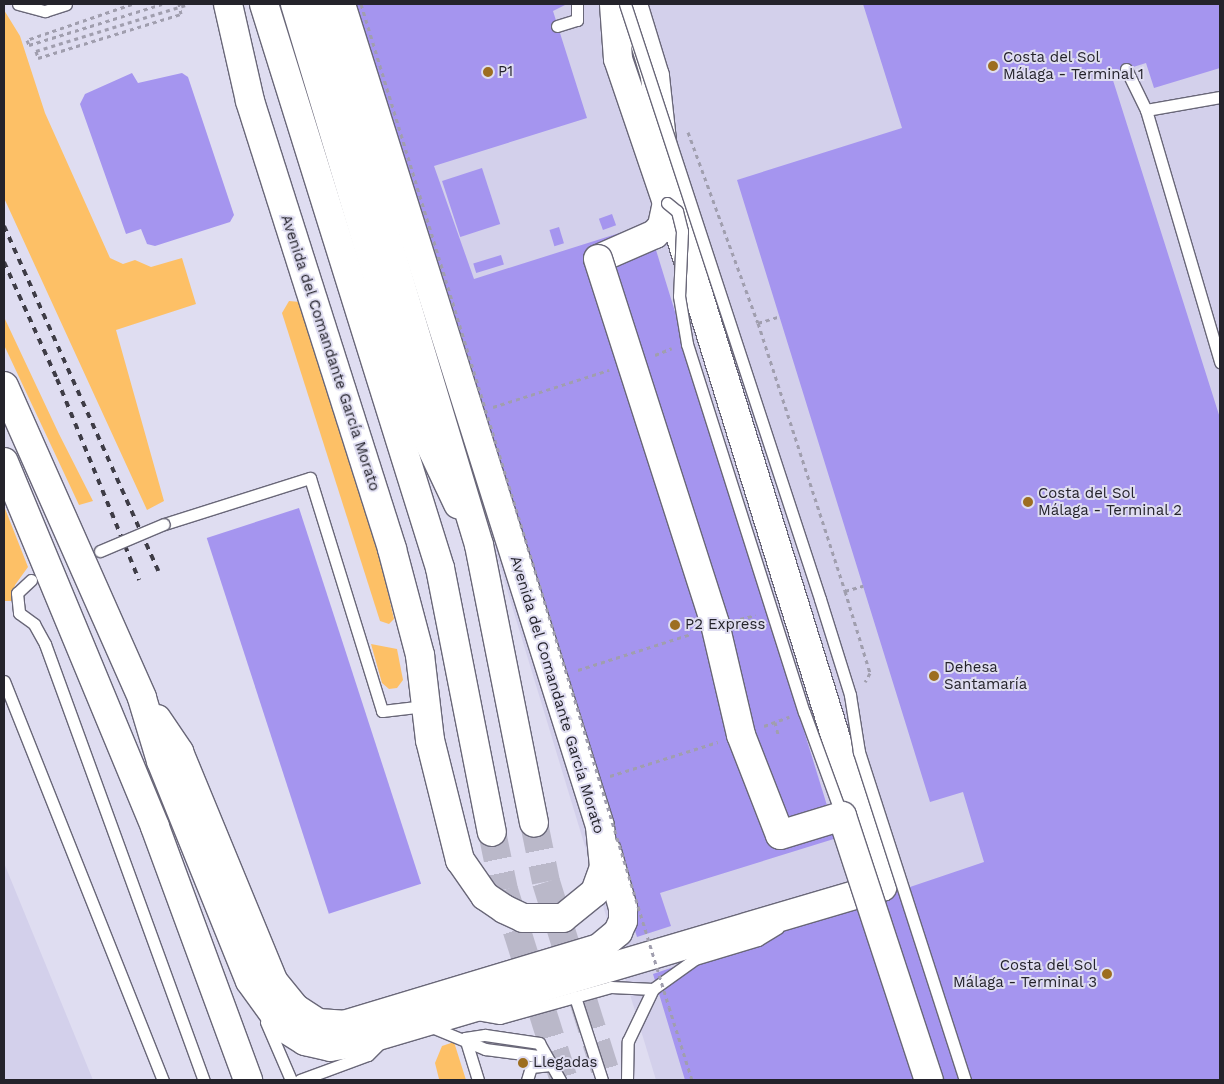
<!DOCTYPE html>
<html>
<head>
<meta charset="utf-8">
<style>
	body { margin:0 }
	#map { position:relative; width:1224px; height:1084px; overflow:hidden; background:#dfddf1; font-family:"Work Sans",sans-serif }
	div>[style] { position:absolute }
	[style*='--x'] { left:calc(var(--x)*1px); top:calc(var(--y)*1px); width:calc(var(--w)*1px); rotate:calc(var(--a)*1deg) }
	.built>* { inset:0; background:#d3d0eb }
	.green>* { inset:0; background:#fdc066 }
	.building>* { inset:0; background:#a595ef; transform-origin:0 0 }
	.primary-tunnel>* { height:28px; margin-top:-14px; transform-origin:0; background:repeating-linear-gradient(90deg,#bab8c9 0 28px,transparent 0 42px) }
	.path>* { height:3px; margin-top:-1.5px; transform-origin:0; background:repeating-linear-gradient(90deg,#a09eae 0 4px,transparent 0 8px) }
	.roads { filter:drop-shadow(1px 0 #696778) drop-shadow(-1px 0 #696778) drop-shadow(0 1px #696778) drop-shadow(0 -1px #696778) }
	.service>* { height:11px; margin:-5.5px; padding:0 5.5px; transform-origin:5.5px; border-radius:5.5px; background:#fff }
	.tertiary>* { height:28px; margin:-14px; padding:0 14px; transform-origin:14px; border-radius:14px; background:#fff }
	.primary>* { height:28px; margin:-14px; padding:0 14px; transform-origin:14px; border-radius:14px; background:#fff }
	.rail>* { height:4px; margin-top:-2px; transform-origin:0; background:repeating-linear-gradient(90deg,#3e3c46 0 6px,transparent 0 12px) }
	.path-bridge>* { height:3px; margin-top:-1.5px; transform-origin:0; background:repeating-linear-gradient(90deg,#a09eae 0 4px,transparent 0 8px) }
	.bridges { filter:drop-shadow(1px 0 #696778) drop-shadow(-1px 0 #696778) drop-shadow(0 1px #696778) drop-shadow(0 -1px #696778) }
	.service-bridge>* { height:11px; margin:-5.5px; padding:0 5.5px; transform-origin:5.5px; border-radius:5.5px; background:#fff }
	.tertiary-bridge>* { height:28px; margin:-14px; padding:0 14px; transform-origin:14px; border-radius:14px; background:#fff }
	.dots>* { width:14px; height:14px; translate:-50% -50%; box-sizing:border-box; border:2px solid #dfddf1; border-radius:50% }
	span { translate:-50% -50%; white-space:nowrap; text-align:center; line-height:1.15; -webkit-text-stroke:4px #dfddf1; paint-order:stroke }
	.poi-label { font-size:15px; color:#24232b }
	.left { translate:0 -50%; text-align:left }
	.right { translate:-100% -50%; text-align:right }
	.street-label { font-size:15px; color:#24232b }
	.frame { position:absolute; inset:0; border:5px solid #24232b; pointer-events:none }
</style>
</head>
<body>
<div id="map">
	<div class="built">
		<div style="clip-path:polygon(329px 4px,1220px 4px,1220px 1080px,656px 1080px)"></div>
		<div style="clip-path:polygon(4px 863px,93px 1080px,4px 1080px)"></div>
	</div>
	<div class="green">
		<div style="clip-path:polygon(4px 10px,20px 36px,45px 113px,110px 258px,123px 264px,135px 260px,151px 267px,182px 258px,196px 304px,116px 330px,164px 501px,147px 510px,4px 198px)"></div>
		<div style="clip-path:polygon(289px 301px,300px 302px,379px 553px,394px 619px,389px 624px,380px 621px,282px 313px)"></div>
		<div style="clip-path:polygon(4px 317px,59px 434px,93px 501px,79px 505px,4px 345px)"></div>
		<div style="clip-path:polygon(4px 506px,28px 567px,15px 585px,12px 601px,4px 601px)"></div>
		<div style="clip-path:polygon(371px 644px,397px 649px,403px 680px,397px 688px,389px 689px,382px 683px)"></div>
		<div style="clip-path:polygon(454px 1042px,466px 1080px,435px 1080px,439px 1079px,435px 1063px,442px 1046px)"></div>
	</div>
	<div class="building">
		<div style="clip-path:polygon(347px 4px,567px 4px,553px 11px,587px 118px,434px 166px,474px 279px,648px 224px,837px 838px,660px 893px,671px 926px,637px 937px)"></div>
		<div style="clip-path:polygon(863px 4px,1220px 4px,1220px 68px,1154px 88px,1146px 63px,1111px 74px,1220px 418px,1220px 1080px,685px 1080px,653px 974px,984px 862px,963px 792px,930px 802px,737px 180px,902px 128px)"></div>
		<div style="clip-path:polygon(132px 73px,138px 83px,182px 73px,188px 77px,234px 215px,230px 222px,155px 246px,147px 244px,141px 229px,126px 234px,80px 104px,85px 94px)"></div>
		<div style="left:482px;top:168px;width:59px;height:42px;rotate:72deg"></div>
		<div style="left:612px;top:214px;width:12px;height:14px;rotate:70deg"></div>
		<div style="left:559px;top:227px;width:17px;height:10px;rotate:73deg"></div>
		<div style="left:501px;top:255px;width:10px;height:29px;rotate:73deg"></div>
		<div style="left:299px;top:508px;width:395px;height:97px;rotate:72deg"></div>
	</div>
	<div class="primary-tunnel">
		<div style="--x:534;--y:823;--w:60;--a:78.5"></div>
		<div style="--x:546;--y:882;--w:207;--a:72.6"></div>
		<div style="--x:492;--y:832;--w:59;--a:78.3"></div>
		<div style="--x:504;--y:890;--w:199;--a:72.5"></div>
	</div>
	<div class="path">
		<div style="--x:132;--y:4;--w:111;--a:161.1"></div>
		<div style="--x:27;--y:40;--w:5;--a:68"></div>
		<div style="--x:29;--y:45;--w:139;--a:-17.1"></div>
		<div style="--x:36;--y:51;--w:7;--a:74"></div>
		<div style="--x:38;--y:58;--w:150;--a:-17.1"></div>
		<div style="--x:181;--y:14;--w:10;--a:-101"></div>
		<div style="--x:688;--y:132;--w:203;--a:69.9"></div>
		<div style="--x:758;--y:323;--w:282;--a:72"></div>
		<div style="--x:845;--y:591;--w:86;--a:73"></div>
		<div style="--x:870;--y:673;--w:10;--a:119"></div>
		<div style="--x:758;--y:323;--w:21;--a:-17"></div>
		<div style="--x:655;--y:355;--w:18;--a:-22"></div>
		<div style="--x:493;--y:407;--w:122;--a:-17.7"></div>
		<div style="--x:845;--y:591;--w:19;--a:-16"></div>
		<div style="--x:740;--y:619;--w:16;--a:-14"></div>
		<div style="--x:578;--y:670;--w:119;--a:-17.7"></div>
		<div style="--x:775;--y:722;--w:12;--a:76"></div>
		<div style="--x:764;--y:726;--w:27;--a:-20"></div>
		<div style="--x:610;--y:776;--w:113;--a:-17.5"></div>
		<div style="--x:669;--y:1007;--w:77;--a:72.5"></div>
	</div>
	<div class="roads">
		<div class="service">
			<div style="--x:18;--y:4;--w:28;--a:15"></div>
			<div style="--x:45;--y:11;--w:22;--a:-18"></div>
			<div style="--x:557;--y:26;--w:21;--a:-17"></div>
			<div style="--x:577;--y:20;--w:16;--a:-90"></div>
			<div style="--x:1126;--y:69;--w:46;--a:64"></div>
			<div style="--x:1220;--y:97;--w:75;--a:170"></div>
			<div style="--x:1146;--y:110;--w:263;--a:73.6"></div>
			<div style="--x:164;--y:524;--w:153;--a:-17.5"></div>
			<div style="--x:310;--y:478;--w:244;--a:72.8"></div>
			<div style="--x:382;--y:711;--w:43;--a:-6.6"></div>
			<div style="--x:31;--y:580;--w:19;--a:137"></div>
			<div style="--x:17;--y:593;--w:20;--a:84"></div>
			<div style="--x:19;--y:613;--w:19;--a:36"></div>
			<div style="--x:34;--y:624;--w:23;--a:61"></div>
			<div style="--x:45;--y:644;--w:464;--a:70"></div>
			<div style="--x:4;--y:681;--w:430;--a:68.3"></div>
			<div style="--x:575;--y:997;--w:87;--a:72"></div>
			<div style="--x:477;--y:1014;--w:23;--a:10"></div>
			<div style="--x:500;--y:1018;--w:115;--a:-15.6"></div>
			<div style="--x:611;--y:987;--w:42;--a:2.7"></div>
			<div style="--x:266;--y:1022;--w:63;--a:66.7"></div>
			<div style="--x:429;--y:1026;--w:61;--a:22.3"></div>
			<div style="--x:485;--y:1049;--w:54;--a:7.4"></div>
			<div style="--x:539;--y:1056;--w:14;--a:30"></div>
			<div style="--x:300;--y:1080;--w:72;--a:-20.2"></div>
			<div style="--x:368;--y:1055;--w:18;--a:-45"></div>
			<div style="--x:478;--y:1080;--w:44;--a:-107.2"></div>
			<div style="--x:465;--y:1038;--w:20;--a:-9"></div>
			<div style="--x:485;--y:1035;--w:55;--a:8.4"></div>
			<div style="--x:539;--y:1043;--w:43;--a:60.4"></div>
			<div style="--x:527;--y:1080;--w:14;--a:-73"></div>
			<div style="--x:531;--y:1067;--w:20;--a:-6"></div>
			<div style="--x:627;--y:1080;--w:39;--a:-89"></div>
			<div style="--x:628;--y:1041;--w:58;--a:-64.3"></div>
			<div style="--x:653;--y:989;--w:52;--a:-35.5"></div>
			<div style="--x:695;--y:959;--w:66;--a:-16.8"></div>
			<div style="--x:758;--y:940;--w:23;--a:-31"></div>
		</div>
		<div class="tertiary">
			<div style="--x:228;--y:4;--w:99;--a:77.2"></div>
			<div style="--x:250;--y:101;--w:470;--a:72.4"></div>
			<div style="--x:392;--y:549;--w:110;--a:75.2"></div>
			<div style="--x:420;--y:655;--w:86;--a:83.3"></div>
			<div style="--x:430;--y:740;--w:124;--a:76"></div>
			<div style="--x:460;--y:860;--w:44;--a:55.2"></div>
			<div style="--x:485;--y:896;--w:23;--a:34"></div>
			<div style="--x:504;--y:909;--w:21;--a:25"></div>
			<div style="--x:523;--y:918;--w:40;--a:0"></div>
			<div style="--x:563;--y:918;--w:41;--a:-39.1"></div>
			<div style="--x:595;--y:892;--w:27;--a:-70"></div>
			<div style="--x:604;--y:867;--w:41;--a:-95.6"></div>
			<div style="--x:600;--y:826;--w:862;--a:-107.49"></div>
			<div style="--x:295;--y:4;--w:447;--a:73.2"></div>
			<div style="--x:424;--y:432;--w:80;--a:64.7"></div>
			<div style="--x:598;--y:259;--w:62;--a:-23.7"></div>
			<div style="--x:655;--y:234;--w:11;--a:-49"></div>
			<div style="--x:662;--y:226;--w:24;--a:-78"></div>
			<div style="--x:667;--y:203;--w:152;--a:-108.8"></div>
			<div style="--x:618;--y:59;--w:55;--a:-94.2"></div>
			<div style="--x:4;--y:386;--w:341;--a:66.1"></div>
			<div style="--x:142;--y:698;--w:66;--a:73.2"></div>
			<div style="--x:161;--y:761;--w:237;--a:68"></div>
			<div style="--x:250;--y:981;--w:58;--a:54.1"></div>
			<div style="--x:284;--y:1028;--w:25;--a:32"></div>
			<div style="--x:305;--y:1041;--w:26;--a:13"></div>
			<div style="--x:330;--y:1047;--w:24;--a:-9"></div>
			<div style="--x:354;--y:1043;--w:551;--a:-16.46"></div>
			<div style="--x:882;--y:887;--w:723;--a:-107.21"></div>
			<div style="--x:668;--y:196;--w:121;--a:-96.2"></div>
			<div style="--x:655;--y:76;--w:75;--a:-107"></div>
			<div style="--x:4;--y:462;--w:395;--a:67.5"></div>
			<div style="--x:155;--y:827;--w:270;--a:69.8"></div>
			<div style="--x:157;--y:719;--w:40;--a:56"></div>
			<div style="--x:179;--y:752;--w:249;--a:67.6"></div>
			<div style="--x:274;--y:982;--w:33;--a:51"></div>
			<div style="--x:295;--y:1008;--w:27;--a:33"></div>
			<div style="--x:318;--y:1023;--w:26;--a:4"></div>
			<div style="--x:344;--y:1025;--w:266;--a:-16.8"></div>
			<div style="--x:599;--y:948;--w:25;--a:-40"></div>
			<div style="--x:618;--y:932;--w:12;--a:-66"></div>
			<div style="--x:623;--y:921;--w:13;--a:-90"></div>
			<div style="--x:623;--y:908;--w:59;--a:-105.7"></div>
		</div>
		<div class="primary">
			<div style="--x:264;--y:4;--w:591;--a:72.67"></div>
			<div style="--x:440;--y:568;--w:269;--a:78.9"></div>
			<div style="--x:316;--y:4;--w:565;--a:73.23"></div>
			<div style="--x:479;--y:545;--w:283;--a:78.8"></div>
		</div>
	</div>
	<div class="rail">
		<div style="--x:4;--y:226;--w:378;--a:65.9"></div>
		<div style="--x:4;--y:262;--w:128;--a:65.6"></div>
		<div style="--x:57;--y:379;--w:217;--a:67.8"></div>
	</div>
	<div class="path-bridge">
		<div style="--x:361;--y:4;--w:1049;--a:72.93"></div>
		<div style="--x:36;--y:51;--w:160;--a:-17.1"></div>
	</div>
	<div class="bridges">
		<div class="service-bridge">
			<div style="--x:625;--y:4;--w:626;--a:71.85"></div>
			<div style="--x:820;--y:599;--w:101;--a:72.6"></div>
			<div style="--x:850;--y:695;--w:58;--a:81"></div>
			<div style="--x:859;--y:752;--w:345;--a:72.1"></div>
			<div style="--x:667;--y:203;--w:13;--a:39"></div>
			<div style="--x:677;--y:211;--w:21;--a:76"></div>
			<div style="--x:682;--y:231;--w:65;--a:92.6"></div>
			<div style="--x:679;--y:296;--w:49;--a:80.5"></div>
			<div style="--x:687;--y:344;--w:386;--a:72.4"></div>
			<div style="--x:804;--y:712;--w:111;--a:69.9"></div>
			<div style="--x:100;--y:551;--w:69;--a:-22.9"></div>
		</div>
		<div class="tertiary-bridge">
			<div style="--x:598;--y:259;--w:383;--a:72.2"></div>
			<div style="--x:715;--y:624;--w:114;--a:76.8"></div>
			<div style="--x:741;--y:735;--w:107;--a:68.7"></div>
			<div style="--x:780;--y:835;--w:65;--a:-17"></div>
			<div style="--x:842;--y:816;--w:278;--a:71.8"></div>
		</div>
	</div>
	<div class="dots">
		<div style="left:993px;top:66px;background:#9d6e20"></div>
		<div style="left:488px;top:72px;background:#9d6e20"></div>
		<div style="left:1028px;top:502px;background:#9d6e20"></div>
		<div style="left:675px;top:625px;background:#9d6e20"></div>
		<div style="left:934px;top:676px;background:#9d6e20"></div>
		<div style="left:1107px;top:974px;background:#9d6e20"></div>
		<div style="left:523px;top:1063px;background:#9d6e20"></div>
	</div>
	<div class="poi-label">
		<span class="left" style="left:1003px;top:66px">Costa del Sol<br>Málaga - Terminal 1</span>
		<span class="left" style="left:498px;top:72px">P1</span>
		<span class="left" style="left:1038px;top:502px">Costa del Sol<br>Málaga - Terminal 2</span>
		<span class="left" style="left:685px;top:625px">P2 Express</span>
		<span class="left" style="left:944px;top:676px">Dehesa<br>Santamaría</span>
		<span class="right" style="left:1097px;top:974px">Costa del Sol<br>Málaga - Terminal 3</span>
		<span class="left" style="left:533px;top:1063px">Llegadas</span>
	</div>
	<div class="street-label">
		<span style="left:330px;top:353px;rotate:72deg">Avenida del Comandante García Morato</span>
		<span style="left:557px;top:695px;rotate:73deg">Avenida del Comandante García Morato</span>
	</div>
	<div class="frame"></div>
</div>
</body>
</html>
